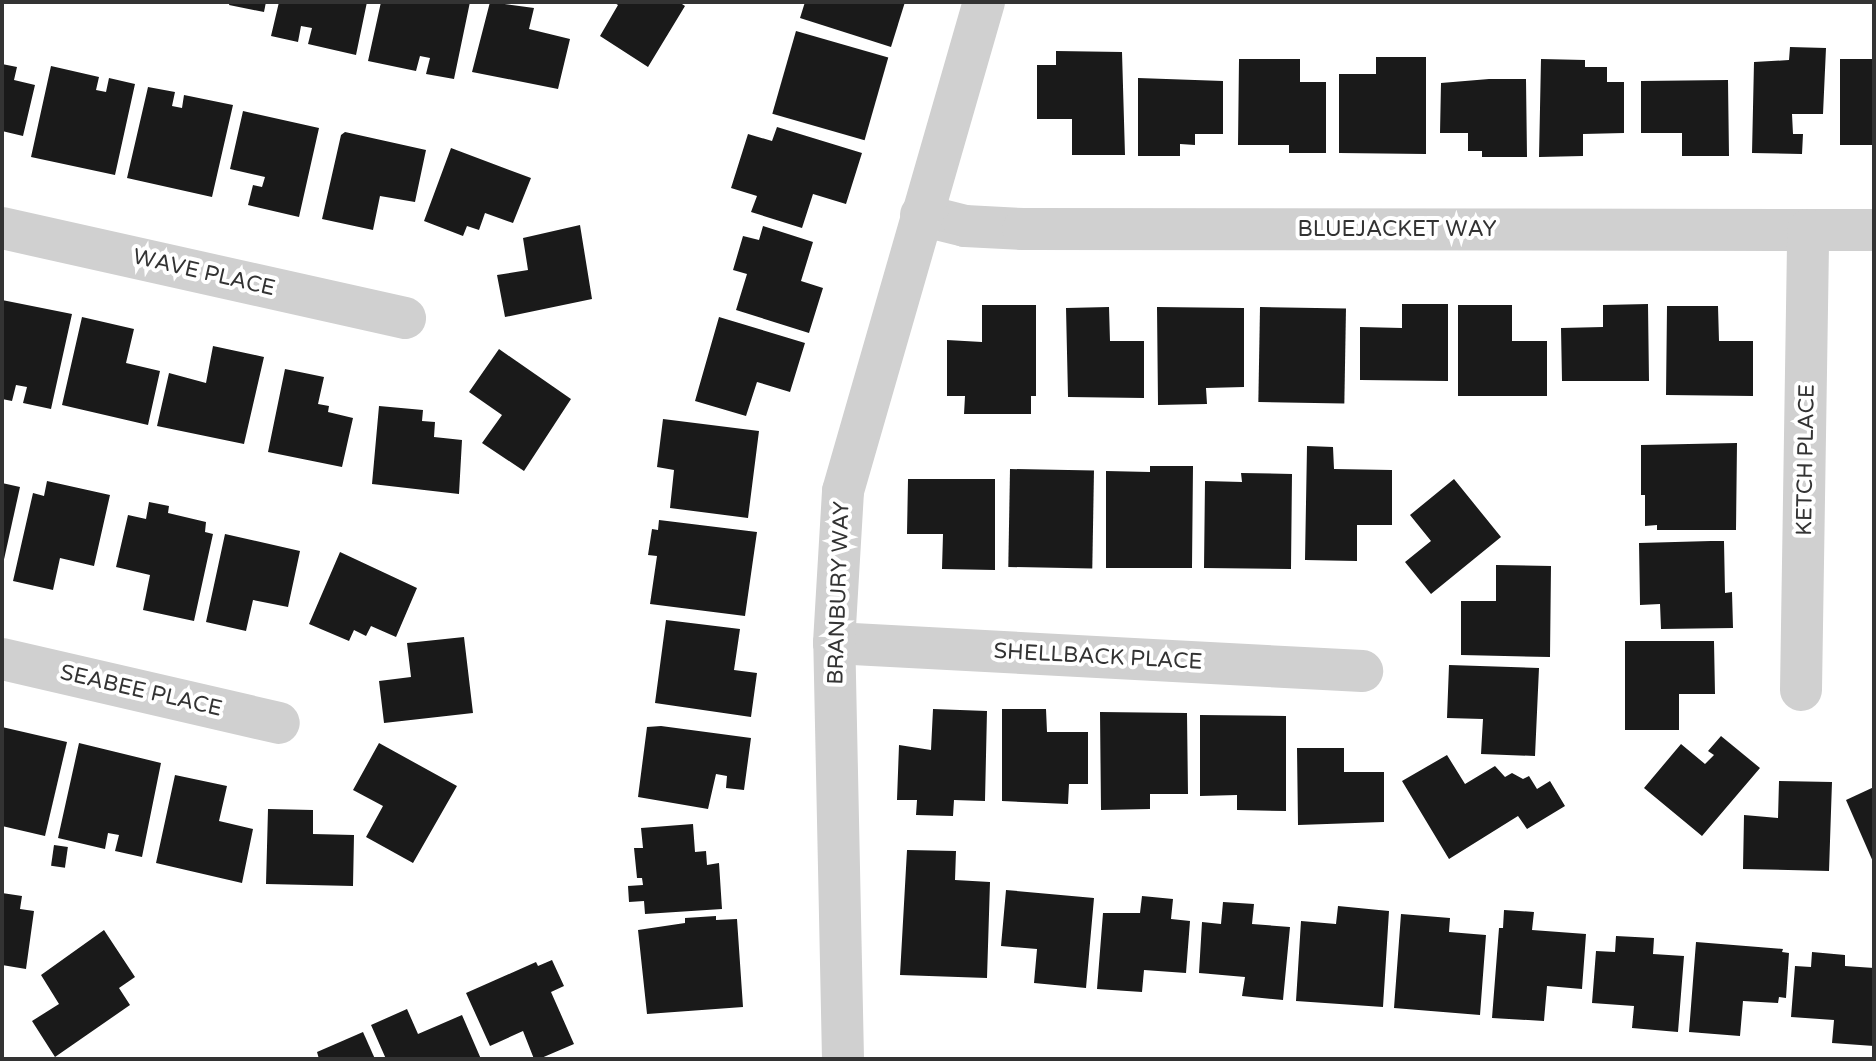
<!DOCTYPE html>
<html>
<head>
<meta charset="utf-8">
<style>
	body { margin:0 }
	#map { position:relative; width:1876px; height:1061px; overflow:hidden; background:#fff; font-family:"Varela Round",sans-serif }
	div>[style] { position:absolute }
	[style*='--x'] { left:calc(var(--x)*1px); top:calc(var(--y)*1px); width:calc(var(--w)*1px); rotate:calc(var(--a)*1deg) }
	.building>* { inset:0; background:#1a1a1a; transform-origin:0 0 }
	.street>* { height:42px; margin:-21px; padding:0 21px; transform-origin:21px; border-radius:21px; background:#d0d0d0 }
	span { translate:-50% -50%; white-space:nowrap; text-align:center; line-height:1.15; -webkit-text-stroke:8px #fff; paint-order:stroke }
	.street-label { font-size:22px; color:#333 }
	.frame { position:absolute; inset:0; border:4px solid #333; pointer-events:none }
</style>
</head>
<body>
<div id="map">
	<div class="building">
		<div style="clip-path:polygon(230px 2px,266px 2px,264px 12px,229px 5px)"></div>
		<div style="clip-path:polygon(279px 2px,367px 2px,356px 55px,308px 44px,312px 28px,301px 26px,298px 42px,271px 36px)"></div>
		<div style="clip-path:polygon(381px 2px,470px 2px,454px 79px,426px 74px,430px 58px,420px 56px,416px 71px,368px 61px)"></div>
		<div style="clip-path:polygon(490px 2px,534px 8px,529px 29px,570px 39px,558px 89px,472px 72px)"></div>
		<div style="clip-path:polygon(613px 2px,679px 2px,685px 6px,648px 67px,600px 36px,618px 5px)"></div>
		<div style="clip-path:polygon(805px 2px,905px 2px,891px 47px,800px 18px)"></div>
		<div style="left:796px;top:31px;width:96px;height:86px;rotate:16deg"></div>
		<div style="clip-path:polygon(1790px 47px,1826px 48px,1823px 114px,1792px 114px,1793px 134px,1803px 134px,1802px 154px,1752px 153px,1754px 62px,1789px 60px)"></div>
		<div style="clip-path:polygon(1056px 51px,1122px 52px,1125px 155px,1072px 155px,1072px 119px,1037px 119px,1037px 65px,1056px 65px)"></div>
		<div style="clip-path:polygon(1376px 57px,1426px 57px,1426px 154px,1339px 153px,1339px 74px,1376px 74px)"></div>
		<div style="clip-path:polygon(1239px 59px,1300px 59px,1300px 82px,1326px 82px,1326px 153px,1289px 153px,1289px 145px,1238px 145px)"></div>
		<div style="clip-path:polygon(1541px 59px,1585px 60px,1585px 67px,1607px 67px,1607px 82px,1624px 82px,1624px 133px,1583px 134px,1583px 156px,1539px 157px)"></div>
		<div style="left:1874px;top:59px;width:86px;height:34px;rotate:90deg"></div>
		<div style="clip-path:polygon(2px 64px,17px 67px,14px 80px,35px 85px,23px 136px,2px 131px)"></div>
		<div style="clip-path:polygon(51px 66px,99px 77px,96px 90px,106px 92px,109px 78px,135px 84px,115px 175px,31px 157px)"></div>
		<div style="clip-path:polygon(1138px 78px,1223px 81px,1223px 134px,1195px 134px,1195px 145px,1180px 144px,1180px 156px,1138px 156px)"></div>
		<div style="clip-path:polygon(1489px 79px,1526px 79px,1527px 157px,1482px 157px,1482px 151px,1468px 151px,1468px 133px,1440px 133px,1441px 83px)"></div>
		<div style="clip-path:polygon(1728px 80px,1729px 156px,1682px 156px,1682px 133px,1641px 133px,1641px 81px)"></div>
		<div style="clip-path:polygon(148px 87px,175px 92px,172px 106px,182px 108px,184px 95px,233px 105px,212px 197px,127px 178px)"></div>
		<div style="clip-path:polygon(243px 111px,319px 128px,299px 217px,248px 205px,253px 185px,262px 187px,265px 177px,230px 169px)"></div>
		<div style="clip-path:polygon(777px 127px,862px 153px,846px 204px,813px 194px,802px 228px,751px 212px,757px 196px,731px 188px,748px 134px,772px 141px)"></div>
		<div style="clip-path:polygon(345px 132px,426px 150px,415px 202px,380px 196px,373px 230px,322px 219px,341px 135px)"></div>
		<div style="clip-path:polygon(451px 148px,531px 178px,513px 223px,485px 213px,479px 230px,467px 226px,463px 236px,424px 221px)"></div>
		<div style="clip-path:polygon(580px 225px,592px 299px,505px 317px,497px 275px,528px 270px,523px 238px)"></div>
		<div style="clip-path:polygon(763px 226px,813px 242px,801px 281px,823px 288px,809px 333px,736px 310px,747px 274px,733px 270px,743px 236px,759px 240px)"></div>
		<div style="clip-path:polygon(2px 300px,72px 314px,51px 409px,23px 403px,27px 387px,16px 385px,12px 401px,2px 399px)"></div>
		<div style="clip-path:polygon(1402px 304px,1448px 304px,1448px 381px,1360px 380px,1360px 327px,1402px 328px)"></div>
		<div style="clip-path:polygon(1648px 304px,1649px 381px,1562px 381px,1561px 328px,1603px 327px,1603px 305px)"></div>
		<div style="clip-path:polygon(982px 305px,1036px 305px,1036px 396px,1031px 396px,1031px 414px,964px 414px,965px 396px,947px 396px,947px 340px,982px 342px)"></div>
		<div style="clip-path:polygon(1458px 305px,1512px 305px,1512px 341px,1547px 341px,1547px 396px,1458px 396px)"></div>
		<div style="clip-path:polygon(1667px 306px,1718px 306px,1719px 341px,1753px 341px,1753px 396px,1666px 395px)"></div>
		<div style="clip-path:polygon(1109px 307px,1110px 341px,1144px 341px,1144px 398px,1068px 397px,1066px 308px)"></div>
		<div style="clip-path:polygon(1157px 307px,1244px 308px,1244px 387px,1206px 388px,1207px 404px,1158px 405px)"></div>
		<div style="left:1260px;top:307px;width:86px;height:95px;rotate:1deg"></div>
		<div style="clip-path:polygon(82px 317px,134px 329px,126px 363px,160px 371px,148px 425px,62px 405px)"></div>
		<div style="clip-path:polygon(719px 317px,805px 343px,790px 392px,757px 382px,746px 416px,695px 401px)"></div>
		<div style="clip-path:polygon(213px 346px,264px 357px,244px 444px,157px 426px,169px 373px,206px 383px)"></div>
		<div style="clip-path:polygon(499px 349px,571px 399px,524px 471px,482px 443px,502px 415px,469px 392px)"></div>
		<div style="clip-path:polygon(285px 369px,324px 377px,318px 404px,329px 406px,328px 412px,353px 418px,342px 467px,268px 452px)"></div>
		<div style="clip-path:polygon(379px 406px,423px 410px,422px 421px,435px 422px,434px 437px,462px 440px,459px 494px,372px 484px)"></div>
		<div style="clip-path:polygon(663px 419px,759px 431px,748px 518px,670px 508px,674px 470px,657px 467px)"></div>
		<div style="clip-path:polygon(1737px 443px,1736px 530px,1657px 530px,1657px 525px,1645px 526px,1645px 495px,1641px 495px,1641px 445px)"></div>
		<div style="clip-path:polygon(1307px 446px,1333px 447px,1334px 469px,1392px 470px,1392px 525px,1357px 525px,1357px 561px,1305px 560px)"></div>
		<div style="clip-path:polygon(1150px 466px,1193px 466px,1192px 568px,1106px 568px,1106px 471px,1150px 472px)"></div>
		<div style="left:1010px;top:469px;width:84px;height:98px;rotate:1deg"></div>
		<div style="clip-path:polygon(1241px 473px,1292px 474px,1291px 569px,1204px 568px,1205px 481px,1242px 482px)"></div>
		<div style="clip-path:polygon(908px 479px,995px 479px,995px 570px,942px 569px,943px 534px,907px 534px)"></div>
		<div style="clip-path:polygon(1454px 479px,1501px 537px,1431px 594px,1405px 562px,1431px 541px,1410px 515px)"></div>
		<div style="clip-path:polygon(47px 481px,110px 495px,94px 566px,60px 558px,53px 590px,13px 581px,33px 493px,44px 496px)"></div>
		<div style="clip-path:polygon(2px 483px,20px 487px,3px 564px,2px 564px)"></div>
		<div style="clip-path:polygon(149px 502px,169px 506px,168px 513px,206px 522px,205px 532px,213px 534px,194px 621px,143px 610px,150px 575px,116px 567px,128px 515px,146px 519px)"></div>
		<div style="clip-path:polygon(659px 520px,757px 532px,745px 616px,650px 604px,657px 556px,648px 555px,652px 529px,658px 530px)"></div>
		<div style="clip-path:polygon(225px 534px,300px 551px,288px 607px,253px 600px,246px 631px,206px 622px)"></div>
		<div style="clip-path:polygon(1711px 541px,1724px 541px,1725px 593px,1732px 592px,1733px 628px,1661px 629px,1660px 604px,1640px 605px,1639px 543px)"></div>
		<div style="clip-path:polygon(340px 552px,417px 588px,396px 637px,371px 626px,366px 636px,354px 630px,349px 641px,309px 624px)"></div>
		<div style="clip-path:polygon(1496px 565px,1551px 566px,1550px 657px,1461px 655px,1461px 601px,1496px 601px)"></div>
		<div style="clip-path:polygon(666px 620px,740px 629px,734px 670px,757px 673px,751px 717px,655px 703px)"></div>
		<div style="clip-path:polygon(464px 637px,473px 713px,384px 723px,379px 681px,411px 677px,407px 643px)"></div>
		<div style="clip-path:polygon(1625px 641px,1714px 641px,1715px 694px,1679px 694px,1679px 730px,1625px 730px)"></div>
		<div style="clip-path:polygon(1449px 665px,1539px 668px,1535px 756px,1481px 754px,1483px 719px,1447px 718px)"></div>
		<div style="clip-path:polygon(933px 709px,987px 711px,985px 801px,954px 800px,953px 816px,916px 815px,917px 800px,897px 800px,899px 745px,931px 750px)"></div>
		<div style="clip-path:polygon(1002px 709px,1046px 709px,1047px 732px,1088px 732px,1088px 784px,1069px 784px,1068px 804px,1002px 801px)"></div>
		<div style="clip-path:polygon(1100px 712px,1187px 713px,1188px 794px,1150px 794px,1150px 809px,1101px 810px)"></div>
		<div style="clip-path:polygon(1200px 715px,1286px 716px,1286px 811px,1237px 810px,1237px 795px,1200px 796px)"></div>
		<div style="clip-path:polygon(661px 726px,751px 738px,744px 790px,726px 788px,727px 776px,716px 774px,708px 809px,638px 797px,647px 727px)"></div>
		<div style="clip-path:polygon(2px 727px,67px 742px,45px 836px,2px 826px)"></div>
		<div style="clip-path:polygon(1721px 736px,1760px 768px,1702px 836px,1644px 788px,1681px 744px,1705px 764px,1714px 755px,1708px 751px)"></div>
		<div style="clip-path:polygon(79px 743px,161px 763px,142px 857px,115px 851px,119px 835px,108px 833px,105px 849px,58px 838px)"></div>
		<div style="clip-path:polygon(379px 743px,457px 786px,413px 863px,366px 837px,383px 806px,353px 790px)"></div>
		<div style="clip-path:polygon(1297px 748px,1344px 748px,1344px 772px,1384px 772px,1384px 822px,1298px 825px)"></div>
		<div style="clip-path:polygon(1447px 755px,1465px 784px,1495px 766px,1505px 777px,1512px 773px,1523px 779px,1529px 776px,1537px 789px,1550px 781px,1565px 806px,1527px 829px,1518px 816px,1449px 859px,1402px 781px)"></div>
		<div style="clip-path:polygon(175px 775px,227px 786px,219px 821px,253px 829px,242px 883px,156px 863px)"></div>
		<div style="clip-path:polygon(1779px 781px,1832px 782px,1829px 871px,1743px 869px,1744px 815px,1778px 818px)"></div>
		<div style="clip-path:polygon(1874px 787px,1874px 864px,1846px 800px)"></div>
		<div style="clip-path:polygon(268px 809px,313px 810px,313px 834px,354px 835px,353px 886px,266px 884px)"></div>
		<div style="clip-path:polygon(693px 824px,695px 852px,706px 851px,707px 865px,719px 863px,722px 909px,645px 914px,644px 901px,629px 902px,628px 886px,643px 885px,642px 878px,637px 878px,634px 848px,643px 848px,641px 828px)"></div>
		<div style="left:54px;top:845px;width:14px;height:21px;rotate:8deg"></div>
		<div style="clip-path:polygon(907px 850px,956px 851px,955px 880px,990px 882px,987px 978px,900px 975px)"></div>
		<div style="clip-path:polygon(1006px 890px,1094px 898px,1086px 988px,1034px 983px,1037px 949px,1001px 946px)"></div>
		<div style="clip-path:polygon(2px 893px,22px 896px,20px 909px,34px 911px,26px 969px,2px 965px)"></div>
		<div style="clip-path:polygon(1142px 896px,1173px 899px,1171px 919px,1190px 921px,1186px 973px,1144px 970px,1142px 992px,1097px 989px,1103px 913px,1140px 913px)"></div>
		<div style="clip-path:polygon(1223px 902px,1254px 904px,1252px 924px,1290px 927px,1283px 1000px,1242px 996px,1245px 977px,1199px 973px,1202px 922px,1221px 924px)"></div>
		<div style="clip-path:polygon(1338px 906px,1389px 911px,1383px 1007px,1296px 1001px,1301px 921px,1336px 924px)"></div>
		<div style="clip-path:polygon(1504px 910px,1534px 912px,1532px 930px,1586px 934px,1582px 989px,1547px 986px,1544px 1021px,1492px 1018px,1499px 928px,1503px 928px)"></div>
		<div style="clip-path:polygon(1401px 914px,1450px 918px,1449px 932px,1486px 935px,1480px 1015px,1394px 1008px)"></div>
		<div style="clip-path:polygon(716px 916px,716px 920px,737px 919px,743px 1007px,647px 1014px,638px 930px,685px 923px,685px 918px)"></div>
		<div style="clip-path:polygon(104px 930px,135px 977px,119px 988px,130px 1005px,55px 1057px,32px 1021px,59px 1004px,41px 975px)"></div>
		<div style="clip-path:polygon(1616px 936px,1654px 938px,1653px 954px,1684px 956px,1678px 1032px,1632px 1028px,1634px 1006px,1592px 1003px,1596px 951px,1615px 952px)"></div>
		<div style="clip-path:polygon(1696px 942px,1783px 949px,1782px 952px,1789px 953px,1786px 998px,1779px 997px,1778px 1003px,1743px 1001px,1740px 1036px,1689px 1032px)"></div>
		<div style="clip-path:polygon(1812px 952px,1845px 955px,1845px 966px,1874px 968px,1874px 1046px,1832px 1043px,1834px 1020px,1791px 1017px,1795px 966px,1811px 967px)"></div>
		<div style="clip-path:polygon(552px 960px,564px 986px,551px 992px,574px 1044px,539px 1059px,534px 1059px,523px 1031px,490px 1046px,466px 993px,536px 962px,538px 966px)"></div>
		<div style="clip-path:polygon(407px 1009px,418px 1034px,462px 1015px,481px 1059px,386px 1059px,371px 1025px)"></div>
		<div style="clip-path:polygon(363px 1032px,375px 1059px,319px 1059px,317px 1052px)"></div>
	</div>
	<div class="street">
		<div style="--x:921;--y:215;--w:45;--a:14"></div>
		<div style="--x:965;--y:226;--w:58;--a:3"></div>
		<div style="--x:1023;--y:229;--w:851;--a:0.07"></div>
		<div style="--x:2;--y:228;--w:413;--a:12.6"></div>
		<div style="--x:834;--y:643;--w:529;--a:3.04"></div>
		<div style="--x:2;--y:659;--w:284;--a:13"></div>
		<div style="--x:1801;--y:690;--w:460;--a:-89.1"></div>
		<div style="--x:843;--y:1059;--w:416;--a:-91.2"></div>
		<div style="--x:834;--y:643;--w:152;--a:-86.6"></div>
		<div style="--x:843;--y:491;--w:509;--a:-73.92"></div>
	</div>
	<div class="street-label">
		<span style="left:1397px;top:230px">BLUEJACKET WAY</span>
		<span style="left:204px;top:273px;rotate:13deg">WAVE PLACE</span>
		<span style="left:1806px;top:460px;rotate:-89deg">KETCH PLACE</span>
		<span style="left:839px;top:593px;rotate:-88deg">BRANBURY WAY</span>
		<span style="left:1098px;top:657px;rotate:3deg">SHELLBACK PLACE</span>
		<span style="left:141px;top:691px;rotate:13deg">SEABEE PLACE</span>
	</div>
	<div class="frame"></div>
</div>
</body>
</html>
